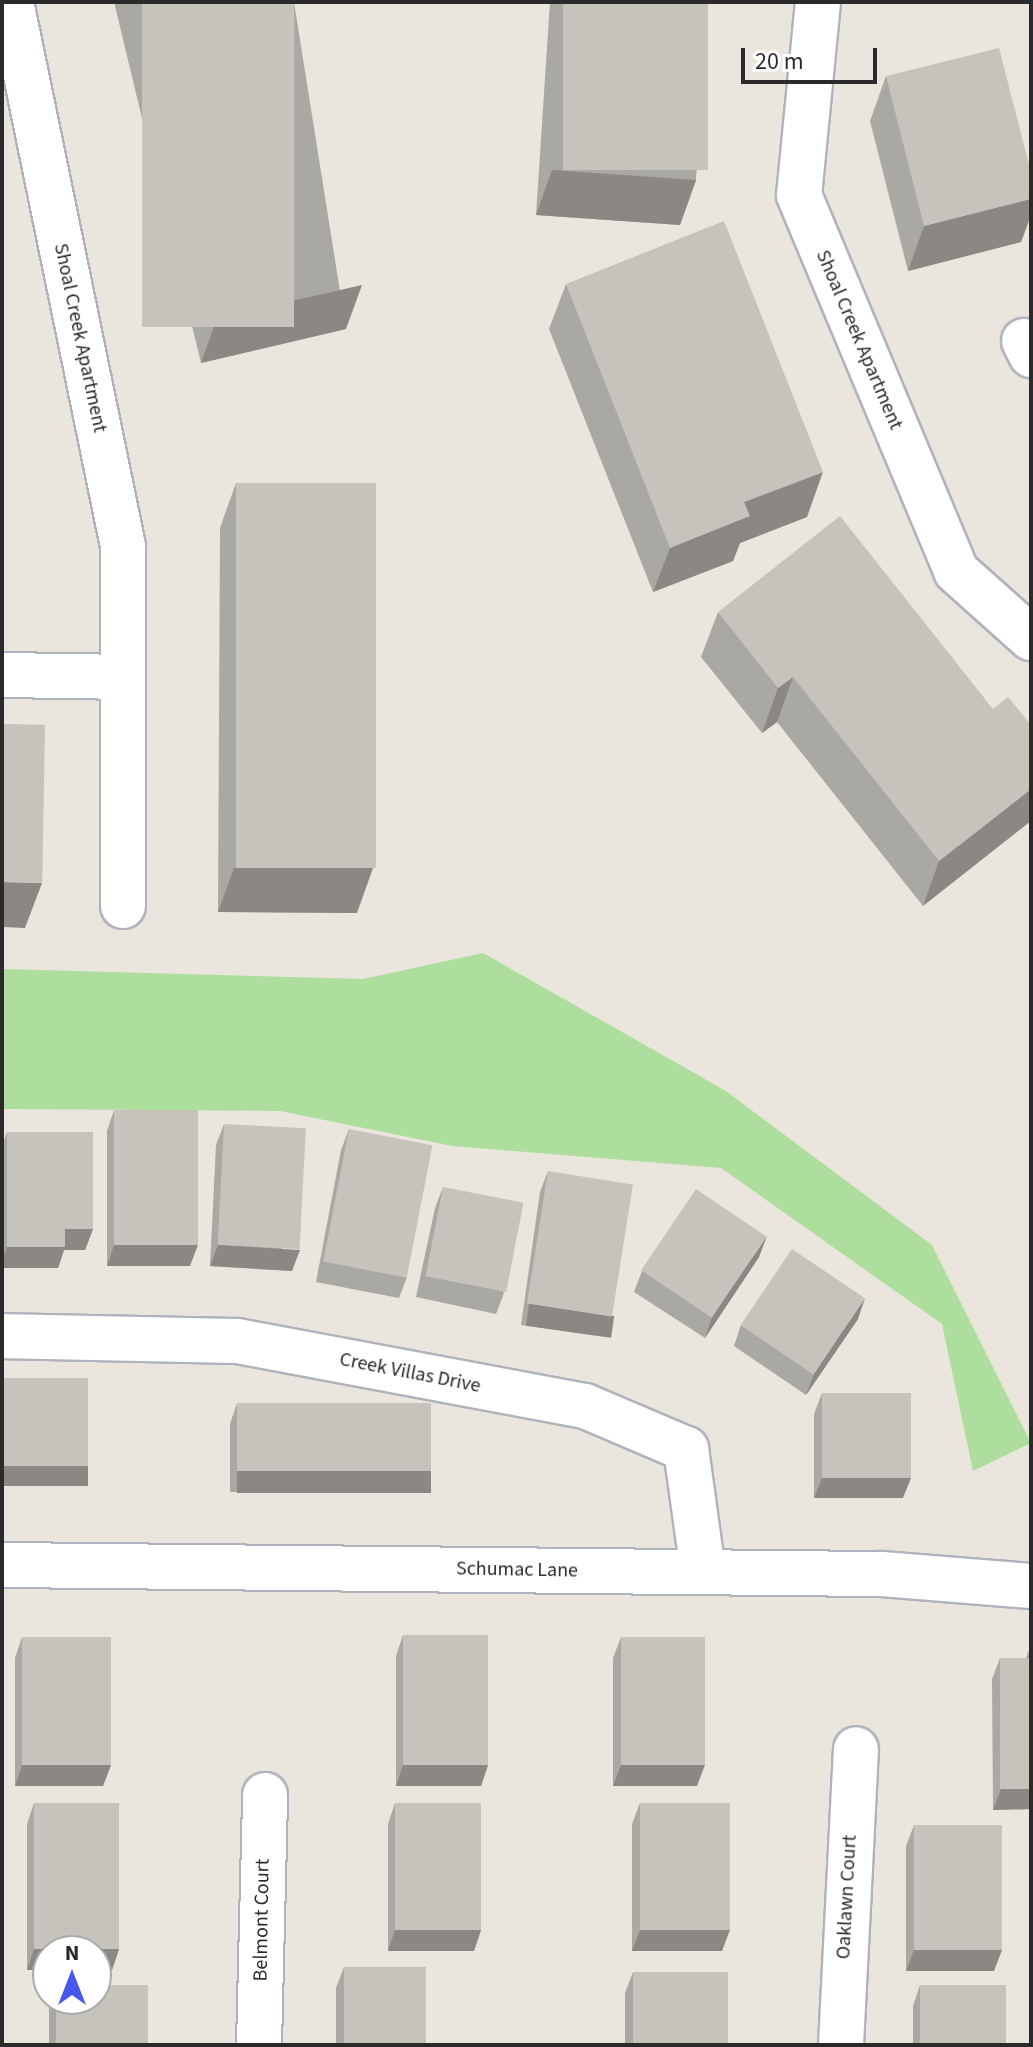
<!DOCTYPE html>
<html>
<head>
<meta charset="utf-8">
<style>
	body { margin:0 }
	#map { position:relative; width:1033px; height:2047px; overflow:hidden; background:#ebe6dd; font-family:"Source Sans 3",sans-serif }
	div>[style] { position:absolute }
	[style*='--x'] { left:calc(var(--x)*1px); top:calc(var(--y)*1px); width:calc(var(--w)*1px); rotate:calc(var(--a)*1deg) }
	.green>* { inset:0; background:#adde9d }
	.roads { filter:drop-shadow(2px 0 #b0b2bd) drop-shadow(-2px 0 #b0b2bd) drop-shadow(0 2px #b0b2bd) drop-shadow(0 -2px #b0b2bd) }
	.minor>* { height:44px; margin:-22px; padding:0 22px; transform-origin:22px; border-radius:22px; background:#fff }
	.wall>* { inset:0; background:#aaa8a2 }
	.shaded-wall>* { inset:0; background:#8b8884; transform-origin:0 0 }
	.building>* { inset:0; background:#c6c3bc; transform-origin:0 0 }
	span { translate:-50% -50%; white-space:nowrap; text-align:center; line-height:1.15; -webkit-text-stroke:7px #fff; paint-order:stroke }
	.street-label { font-size:20px; color:#2a2a2a }
	.frame { position:absolute; inset:0; border:4px solid #2a2a2a; pointer-events:none }
	.north { position:absolute; left:32px; top:1935px; width:80px; height:80px; box-sizing:border-box; background:#fff; border:2px solid #aaa; border-radius:50%; rotate:0deg; font-size:22px; font-weight:700; line-height:32px; text-align:center; color:#2a2a2a }
	.north::after { content:''; display:block; margin:auto; width:28px; height:36px; background:#4758ee; clip-path:polygon(50% 0,100% 100%,50% 72%,0 100%) }
	.scale { position:absolute; left:741px; top:48px; width:136px; height:36px; box-sizing:border-box; border:4px solid #2a2a2a; border-top:0; padding-left:10px; font-size:24px; line-height:28px; white-space:nowrap; color:#2a2a2a; -webkit-text-stroke:6px #fff; paint-order:stroke }
</style>
</head>
<body>
<div id="map">
	<div class="green">
		<div style="clip-path:polygon(483px 953px,726px 1091px,932px 1245px,1031px 1443px,973px 1471px,942px 1324px,721px 1168px,452px 1146px,280px 1111px,2px 1109px,2px 969px,363px 979px)"></div>
	</div>
	<div class="roads">
		<div class="minor">
			<div style="--x:11;--y:2;--w:555;--a:78.37"></div>
			<div style="--x:123;--y:546;--w:360;--a:90"></div>
			<div style="--x:818;--y:2;--w:194;--a:95.6"></div>
			<div style="--x:799;--y:195;--w:407;--a:67.3"></div>
			<div style="--x:956;--y:571;--w:101;--a:41.8"></div>
			<div style="--x:1024;--y:341;--w:16;--a:63"></div>
			<div style="--x:2;--y:675;--w:121;--a:0.9"></div>
			<div style="--x:2;--y:1336;--w:235;--a:1.2"></div>
			<div style="--x:237;--y:1341;--w:354;--a:10.6"></div>
			<div style="--x:585;--y:1406;--w:110;--a:23.1"></div>
			<div style="--x:686;--y:1449;--w:123;--a:82.1"></div>
			<div style="--x:2;--y:1565;--w:880;--a:0.59"></div>
			<div style="--x:882;--y:1574;--w:149;--a:4.6"></div>
			<div style="--x:259;--y:2045;--w:250;--a:-88.6"></div>
			<div style="--x:841;--y:2045;--w:296;--a:-87.1"></div>
		</div>
	</div>
	<div class="wall">
		<div style="clip-path:polygon(114px 2px,294px 2px,346px 329px,201px 363px)"></div>
		<div style="clip-path:polygon(550px 2px,708px 2px,696px 180px,680px 225px,536px 215px)"></div>
		<div style="clip-path:polygon(886px 76px,1031px 172px,1031px 215px,1021px 242px,908px 271px,870px 121px)"></div>
		<div style="clip-path:polygon(566px 284px,807px 517px,740px 543px,733px 561px,653px 592px,549px 329px)"></div>
		<div style="clip-path:polygon(236px 483px,357px 913px,218px 912px,220px 528px)"></div>
		<div style="clip-path:polygon(718px 612px,993px 709px,1031px 725px,923px 906px,777px 722px,762px 733px,701px 657px)"></div>
		<div style="clip-path:polygon(114px 1110px,190px 1266px,107px 1266px,107px 1131px)"></div>
		<div style="clip-path:polygon(224px 1124px,292px 1271px,210px 1266px,216px 1145px)"></div>
		<div style="clip-path:polygon(349px 1129px,407px 1277px,399px 1298px,316px 1282px,341px 1150px)"></div>
		<div style="clip-path:polygon(7px 1132px,93px 1229px,85px 1250px,64px 1250px,58px 1268px,2px 1268px,2px 1146px)"></div>
		<div style="clip-path:polygon(548px 1171px,606px 1337px,521px 1325px,540px 1192px)"></div>
		<div style="clip-path:polygon(443px 1187px,504px 1293px,496px 1314px,416px 1297px,435px 1208px)"></div>
		<div style="clip-path:polygon(759px 1257px,705px 1338px,634px 1292px,642px 1271px)"></div>
		<div style="clip-path:polygon(858px 1319px,806px 1395px,734px 1346px,741px 1325px)"></div>
		<div style="clip-path:polygon(822px 1393px,903px 1498px,814px 1498px,814px 1414px)"></div>
		<div style="clip-path:polygon(237px 1403px,431px 1471px,423px 1492px,230px 1492px,230px 1424px)"></div>
		<div style="clip-path:polygon(403px 1635px,488px 1765px,481px 1786px,396px 1786px,396px 1656px)"></div>
		<div style="clip-path:polygon(22px 1637px,111px 1765px,103px 1786px,15px 1786px,15px 1658px)"></div>
		<div style="clip-path:polygon(621px 1637px,697px 1786px,613px 1786px,613px 1658px)"></div>
		<div style="clip-path:polygon(1031px 1645px,1031px 1809px,993px 1810px,992px 1679px,1000px 1658px,1026px 1658px)"></div>
		<div style="clip-path:polygon(34px 1803px,119px 1949px,112px 1970px,27px 1970px,27px 1824px)"></div>
		<div style="clip-path:polygon(395px 1803px,481px 1930px,474px 1951px,388px 1951px,388px 1824px)"></div>
		<div style="clip-path:polygon(640px 1803px,722px 1951px,632px 1951px,632px 1824px)"></div>
		<div style="clip-path:polygon(914px 1825px,994px 1971px,906px 1971px,906px 1846px)"></div>
		<div style="clip-path:polygon(344px 1967px,426px 2045px,336px 2045px,336px 1988px)"></div>
		<div style="clip-path:polygon(633px 1972px,728px 2045px,625px 2045px,625px 1993px)"></div>
		<div style="clip-path:polygon(920px 1985px,1006px 2045px,913px 2045px,913px 2006px)"></div>
		<div style="clip-path:polygon(51px 1999px,96px 1999px,148px 2045px,49px 2045px,49px 2006px)"></div>
	</div>
	<div class="shaded-wall">
		<div style="clip-path:polygon(552px 170px,696px 180px,680px 225px,536px 215px)"></div>
		<div style="clip-path:polygon(1031px 199px,1031px 215px,1021px 242px,908px 271px,924px 226px)"></div>
		<div style="clip-path:polygon(362px 285px,346px 329px,201px 363px,217px 318px)"></div>
		<div style="clip-path:polygon(823px 472px,807px 517px,740px 543px,733px 561px,653px 592px,670px 548px,744px 502px)"></div>
		<div style="clip-path:polygon(793px 677px,777px 722px,762px 733px,778px 688px)"></div>
		<div style="clip-path:polygon(1031px 789px,1031px 821px,923px 906px,939px 861px)"></div>
		<div style="clip-path:polygon(234px 868px,373px 868px,357px 913px,218px 912px)"></div>
		<div style="clip-path:polygon(2px 882px,42px 883px,25px 928px,2px 927px)"></div>
		<div style="clip-path:polygon(65px 1229px,93px 1229px,85px 1250px,64px 1250px,58px 1268px,2px 1268px,2px 1260px,7px 1247px)"></div>
		<div style="clip-path:polygon(767px 1236px,759px 1257px,705px 1338px,712px 1317px)"></div>
		<div style="clip-path:polygon(114px 1245px,198px 1245px,190px 1266px,107px 1266px)"></div>
		<div style="clip-path:polygon(218px 1245px,300px 1250px,292px 1271px,210px 1266px)"></div>
		<div style="clip-path:polygon(865px 1298px,858px 1319px,806px 1395px,814px 1374px)"></div>
		<div style="left:529px;top:1304px;width:86px;height:22px;rotate:8deg"></div>
		<div style="left:2px;top:1466px;width:86px;height:20px"></div>
		<div style="left:237px;top:1471px;width:194px;height:22px"></div>
		<div style="clip-path:polygon(822px 1478px,911px 1478px,903px 1498px,814px 1498px)"></div>
		<div style="clip-path:polygon(22px 1765px,111px 1765px,103px 1786px,15px 1786px)"></div>
		<div style="clip-path:polygon(403px 1765px,488px 1765px,481px 1786px,396px 1786px)"></div>
		<div style="clip-path:polygon(621px 1765px,705px 1765px,697px 1786px,613px 1786px)"></div>
		<div style="clip-path:polygon(1031px 1788px,1031px 1809px,993px 1810px,1001px 1789px)"></div>
		<div style="clip-path:polygon(395px 1930px,481px 1930px,474px 1951px,388px 1951px)"></div>
		<div style="clip-path:polygon(640px 1930px,730px 1930px,722px 1951px,632px 1951px)"></div>
		<div style="clip-path:polygon(34px 1949px,119px 1949px,112px 1970px,96px 1970px,96px 1951px,48px 1951px,48px 1970px,27px 1970px)"></div>
		<div style="clip-path:polygon(914px 1950px,1002px 1950px,994px 1971px,906px 1971px)"></div>
	</div>
	<div class="building">
		<div style="left:142px;top:2px;width:152px;height:325px"></div>
		<div style="left:563px;top:2px;width:145px;height:168px"></div>
		<div style="clip-path:polygon(999px 48px,1031px 172px,1031px 199px,924px 226px,886px 76px)"></div>
		<div style="clip-path:polygon(724px 221px,823px 472px,744px 502px,750px 516px,670px 548px,566px 284px)"></div>
		<div style="left:236px;top:483px;width:140px;height:385px"></div>
		<div style="clip-path:polygon(840px 516px,993px 709px,1008px 697px,1031px 725px,1031px 789px,939px 861px,793px 677px,778px 688px,718px 612px)"></div>
		<div style="left:2px;top:724px;width:43px;height:158px;rotate:1deg"></div>
		<div style="left:114px;top:1110px;width:84px;height:135px"></div>
		<div style="left:224px;top:1124px;width:82px;height:121px;rotate:3deg"></div>
		<div style="left:349px;top:1129px;width:85px;height:135px;rotate:11deg"></div>
		<div style="clip-path:polygon(7px 1132px,93px 1132px,93px 1229px,65px 1229px,65px 1247px,7px 1247px)"></div>
		<div style="left:548px;top:1171px;width:86px;height:134px;rotate:9deg"></div>
		<div style="left:443px;top:1187px;width:82px;height:91px;rotate:11deg"></div>
		<div style="left:696px;top:1189px;width:85px;height:98px;rotate:34deg"></div>
		<div style="left:792px;top:1249px;width:88px;height:92px;rotate:34deg"></div>
		<div style="left:2px;top:1378px;width:86px;height:88px"></div>
		<div style="left:822px;top:1393px;width:89px;height:85px"></div>
		<div style="left:237px;top:1403px;width:194px;height:68px"></div>
		<div style="left:403px;top:1635px;width:85px;height:130px"></div>
		<div style="left:22px;top:1637px;width:89px;height:128px"></div>
		<div style="left:621px;top:1637px;width:84px;height:128px"></div>
		<div style="left:1000px;top:1658px;width:31px;height:131px"></div>
		<div style="left:34px;top:1803px;width:85px;height:146px"></div>
		<div style="left:395px;top:1803px;width:86px;height:127px"></div>
		<div style="left:640px;top:1803px;width:90px;height:127px"></div>
		<div style="left:914px;top:1825px;width:88px;height:125px"></div>
		<div style="left:344px;top:1967px;width:82px;height:78px"></div>
		<div style="left:633px;top:1972px;width:95px;height:73px"></div>
		<div style="clip-path:polygon(96px 1985px,148px 1985px,148px 2045px,56px 2045px,56px 1999px,96px 1999px)"></div>
		<div style="left:920px;top:1985px;width:86px;height:60px"></div>
	</div>
	<div class="street-label">
		<span style="left:80px;top:338px;rotate:78deg">Shoal Creek Apartment</span>
		<span style="left:859px;top:340px;rotate:67deg">Shoal Creek Apartment</span>
		<span style="left:410px;top:1373px;rotate:11deg">Creek Villas Drive</span>
		<span style="left:517px;top:1570px;rotate:1deg">Schumac Lane</span>
		<span style="left:847px;top:1897px;rotate:-87deg">Oaklawn Court</span>
		<span style="left:262px;top:1920px;rotate:-89deg">Belmont Court</span>
	</div>
	<div class="frame"></div>
	<div class="north">N</div>
	<div class="scale">20 m</div>
</div>
</body>
</html>
